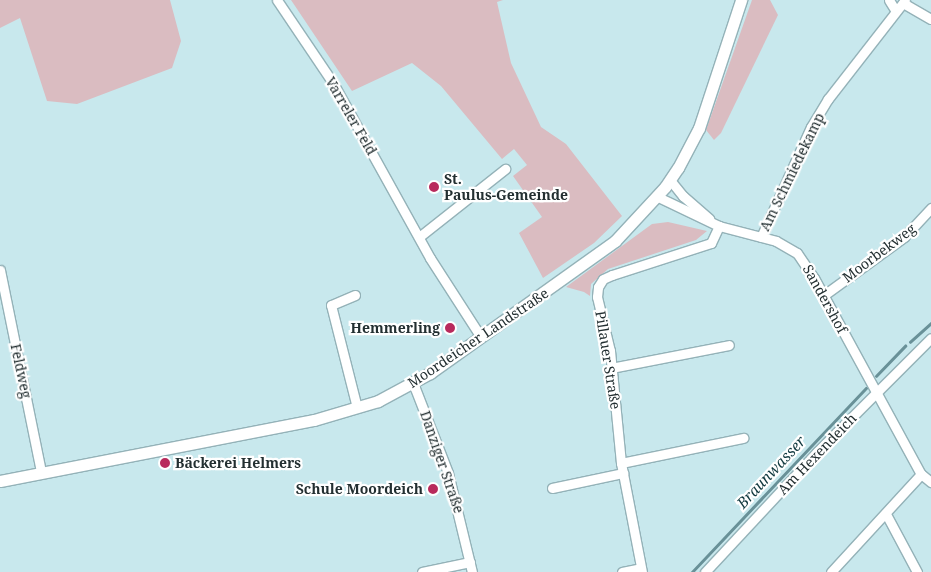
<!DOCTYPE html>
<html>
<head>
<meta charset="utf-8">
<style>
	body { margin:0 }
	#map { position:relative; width:931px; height:572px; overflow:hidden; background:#c8e8ed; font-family:"Noto Serif",serif }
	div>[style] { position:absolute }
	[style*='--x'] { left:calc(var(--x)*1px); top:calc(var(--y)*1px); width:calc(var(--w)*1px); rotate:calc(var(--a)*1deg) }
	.green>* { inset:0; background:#dabcc1 }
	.stream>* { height:2.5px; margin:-1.25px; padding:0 1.25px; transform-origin:1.25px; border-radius:1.25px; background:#699198 }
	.roads { filter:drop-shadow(1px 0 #94b2b8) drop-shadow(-1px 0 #94b2b8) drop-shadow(0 1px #94b2b8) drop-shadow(0 -1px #94b2b8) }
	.minor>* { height:9px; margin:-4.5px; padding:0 4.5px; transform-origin:4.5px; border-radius:4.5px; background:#fff }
	.major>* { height:11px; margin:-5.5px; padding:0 5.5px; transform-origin:5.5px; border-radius:5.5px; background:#fff }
	.dots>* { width:14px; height:14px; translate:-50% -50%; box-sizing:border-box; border:2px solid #fff; border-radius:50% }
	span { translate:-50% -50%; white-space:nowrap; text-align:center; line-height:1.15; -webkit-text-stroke:4.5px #fff; paint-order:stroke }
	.street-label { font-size:14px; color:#232f31 }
	.poi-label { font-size:14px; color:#232f31; font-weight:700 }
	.left { translate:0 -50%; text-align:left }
	.right { translate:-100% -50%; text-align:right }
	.water-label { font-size:15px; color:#11393f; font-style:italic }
</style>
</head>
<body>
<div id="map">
	<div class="green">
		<div style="clip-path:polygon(0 0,170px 0,181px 41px,172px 68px,77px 104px,47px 101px,20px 18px,0 28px)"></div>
		<div style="clip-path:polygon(291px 0,503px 0,497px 2px,511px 63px,541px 127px,566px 144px,622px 216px,594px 243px,543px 278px,519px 233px,542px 217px,513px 176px,527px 165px,514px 149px,502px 159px,441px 86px,412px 63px,352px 91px)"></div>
		<div style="clip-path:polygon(752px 0,770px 0,778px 15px,721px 133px,714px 140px,706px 130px)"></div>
		<div style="clip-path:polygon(668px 222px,707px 231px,696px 240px,608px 269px,591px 284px,590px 296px,584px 292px,566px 287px,652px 224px)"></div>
	</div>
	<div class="stream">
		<div style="--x:910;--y:342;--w:28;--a:-42"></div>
		<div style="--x:876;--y:376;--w:42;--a:-46"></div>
		<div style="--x:692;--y:572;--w:253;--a:-46.6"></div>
	</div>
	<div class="roads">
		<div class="minor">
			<div style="--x:277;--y:0;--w:100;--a:56"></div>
			<div style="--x:333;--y:83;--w:200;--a:61"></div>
			<div style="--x:430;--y:258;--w:94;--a:57.2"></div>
			<div style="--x:889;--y:0;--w:13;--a:58"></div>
			<div style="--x:903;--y:3;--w:32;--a:30"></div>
			<div style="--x:670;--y:180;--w:21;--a:51"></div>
			<div style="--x:683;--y:196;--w:35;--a:41"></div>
			<div style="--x:656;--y:196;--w:70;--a:25.5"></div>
			<div style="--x:719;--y:226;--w:59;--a:14.7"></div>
			<div style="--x:776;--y:241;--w:24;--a:30"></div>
			<div style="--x:797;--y:253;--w:30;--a:56"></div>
			<div style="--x:814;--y:278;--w:223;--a:61.4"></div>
			<div style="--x:921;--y:474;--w:13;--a:39"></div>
			<div style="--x:419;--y:237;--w:110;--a:-38.3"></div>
			<div style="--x:761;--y:237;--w:121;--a:-65.6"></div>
			<div style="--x:811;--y:127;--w:33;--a:-59"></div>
			<div style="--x:828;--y:99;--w:125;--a:-52.1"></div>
			<div style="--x:0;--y:270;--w:206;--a:78.5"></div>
			<div style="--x:355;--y:295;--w:26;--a:157"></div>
			<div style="--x:331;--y:305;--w:106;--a:75.8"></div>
			<div style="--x:824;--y:295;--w:99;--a:-35.9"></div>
			<div style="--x:904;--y:237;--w:40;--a:-47"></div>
			<div style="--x:611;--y:368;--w:120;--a:-11"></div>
			<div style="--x:413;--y:383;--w:97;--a:68.7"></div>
			<div style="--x:448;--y:473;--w:102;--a:76.4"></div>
			<div style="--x:621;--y:463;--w:125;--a:-11.6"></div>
			<div style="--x:552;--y:488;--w:73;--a:-11.9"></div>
			<div style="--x:886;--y:514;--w:66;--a:61.9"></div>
			<div style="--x:422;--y:572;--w:49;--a:-11.8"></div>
			<div style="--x:622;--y:572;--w:19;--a:-12"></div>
			<div style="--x:642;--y:572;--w:111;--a:-100.9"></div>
			<div style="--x:621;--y:463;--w:113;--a:-95.6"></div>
			<div style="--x:610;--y:351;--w:56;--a:-103.5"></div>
			<div style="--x:597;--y:297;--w:10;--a:-84"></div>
			<div style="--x:598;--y:287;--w:9;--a:-58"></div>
			<div style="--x:603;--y:279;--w:10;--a:-24"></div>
			<div style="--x:612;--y:275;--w:104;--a:-17.9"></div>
			<div style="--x:711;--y:243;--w:19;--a:-65"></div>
			<div style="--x:705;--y:572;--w:164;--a:-47"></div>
			<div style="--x:817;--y:452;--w:161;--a:-45"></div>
			<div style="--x:831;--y:572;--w:133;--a:-47.4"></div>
		</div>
		<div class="major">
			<div style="--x:0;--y:481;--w:320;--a:-11"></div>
			<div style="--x:314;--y:420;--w:67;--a:-16.5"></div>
			<div style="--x:378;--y:401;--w:59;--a:-28.3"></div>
			<div style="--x:430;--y:373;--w:227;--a:-35.5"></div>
			<div style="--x:615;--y:241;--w:74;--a:-47.2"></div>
			<div style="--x:665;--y:187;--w:23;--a:-56"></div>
			<div style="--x:678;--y:168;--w:45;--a:-62.3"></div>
			<div style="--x:699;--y:128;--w:135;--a:-71.8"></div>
		</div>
	</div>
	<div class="dots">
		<div style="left:434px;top:187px;background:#b82a5c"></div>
		<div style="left:450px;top:328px;background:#b82a5c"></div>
		<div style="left:165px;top:463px;background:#b82a5c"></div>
		<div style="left:433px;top:489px;background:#b82a5c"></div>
	</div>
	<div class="street-label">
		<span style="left:351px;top:116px;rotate:60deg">Varreler Feld</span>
		<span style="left:792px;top:172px;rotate:-64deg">Am Schmiedekamp</span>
		<span style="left:879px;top:253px;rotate:-37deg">Moorbekweg</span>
		<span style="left:825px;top:299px;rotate:61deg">Sandershof</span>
		<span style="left:478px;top:338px;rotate:-34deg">Moordeicher Landstraße</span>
		<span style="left:608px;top:360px;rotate:81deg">Pillauer Straße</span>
		<span style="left:21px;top:371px;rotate:78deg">Feldweg</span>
		<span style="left:817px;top:454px;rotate:-46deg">Am Hexendeich</span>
		<span style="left:442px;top:462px;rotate:71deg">Danziger Straße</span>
	</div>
	<div class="poi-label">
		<span class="left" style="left:444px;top:187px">St.<br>Paulus-Gemeinde</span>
		<span class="right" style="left:440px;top:328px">Hemmerling</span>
		<span class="left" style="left:175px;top:463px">Bäckerei Helmers</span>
		<span class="right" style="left:423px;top:489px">Schule Moordeich</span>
	</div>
	<div class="water-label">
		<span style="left:771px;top:472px;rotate:-47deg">Braunwasser</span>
	</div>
</div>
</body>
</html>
